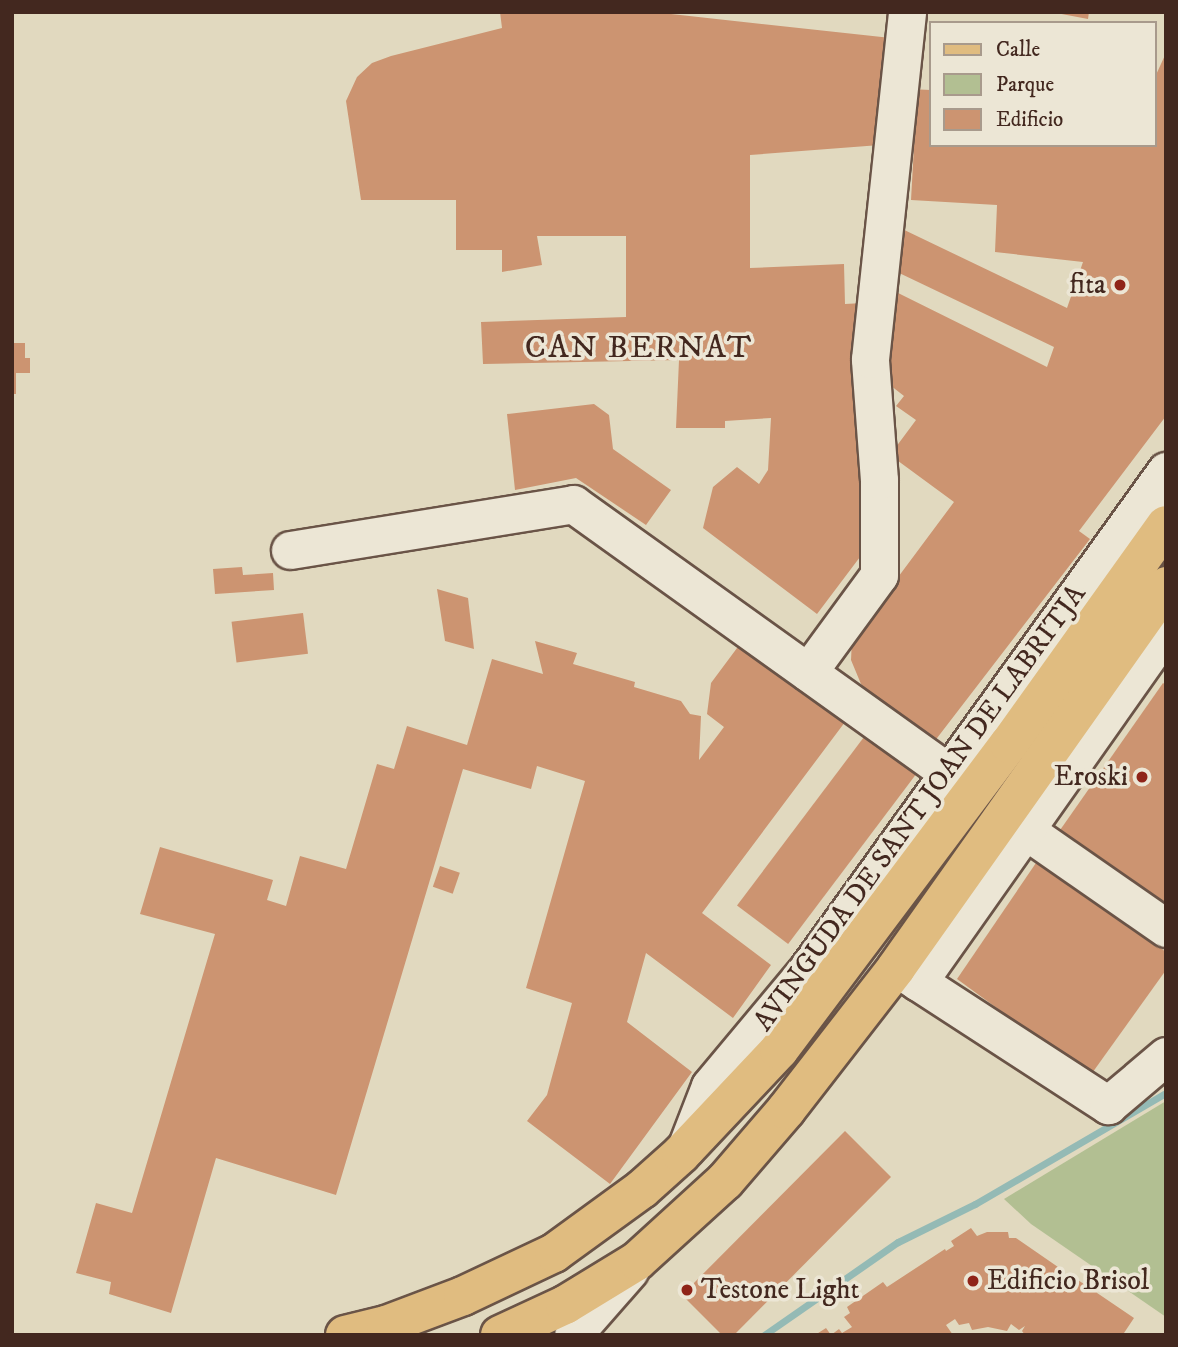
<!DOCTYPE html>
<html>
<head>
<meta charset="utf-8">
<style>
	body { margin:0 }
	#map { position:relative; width:1178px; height:1347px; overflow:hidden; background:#e1d9bf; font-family:"IM FELL DW Pica",serif }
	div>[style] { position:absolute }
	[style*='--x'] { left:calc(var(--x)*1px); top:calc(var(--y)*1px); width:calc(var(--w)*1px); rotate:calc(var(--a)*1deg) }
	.green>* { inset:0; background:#b2bf92 }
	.stream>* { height:7px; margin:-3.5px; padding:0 3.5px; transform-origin:3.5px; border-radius:3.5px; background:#94bab5 }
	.building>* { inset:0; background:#cc9471; transform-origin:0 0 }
	.roads { filter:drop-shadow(2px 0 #6a5447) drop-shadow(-2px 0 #6a5447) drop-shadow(0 2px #6a5447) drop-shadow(0 -2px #6a5447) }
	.minor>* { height:37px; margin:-18.5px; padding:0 18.5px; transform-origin:18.5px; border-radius:18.5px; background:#ece6d5 }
	.major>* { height:38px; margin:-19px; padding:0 19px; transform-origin:19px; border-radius:19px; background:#e0bc80 }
	.dots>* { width:19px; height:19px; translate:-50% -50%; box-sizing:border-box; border:4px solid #ece6d5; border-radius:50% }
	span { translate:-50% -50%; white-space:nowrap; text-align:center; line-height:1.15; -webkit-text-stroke:7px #ece6d5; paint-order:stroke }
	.poi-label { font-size:28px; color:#43281f }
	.right { translate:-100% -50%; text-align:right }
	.left { translate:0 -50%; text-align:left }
	.street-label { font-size:28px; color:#43281f }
	.quarter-label { font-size:32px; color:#43281f; letter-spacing:2px }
	.frame { position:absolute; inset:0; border:14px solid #43281f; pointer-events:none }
	.legend { position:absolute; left:929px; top:21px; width:228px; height:126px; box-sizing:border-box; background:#ece6d5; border:2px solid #a89a8c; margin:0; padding:9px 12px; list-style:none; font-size:21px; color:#43281f }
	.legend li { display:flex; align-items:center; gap:14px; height:35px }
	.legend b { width:35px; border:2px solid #a89a8c }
</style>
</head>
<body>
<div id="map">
	<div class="green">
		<div style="clip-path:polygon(1166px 1101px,1166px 1317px,1031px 1224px,1004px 1199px)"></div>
	</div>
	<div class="stream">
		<div style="--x:764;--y:1335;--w:163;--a:-34.8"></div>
		<div style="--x:898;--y:1242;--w:86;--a:-26.3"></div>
		<div style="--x:975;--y:1204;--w:221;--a:-30.2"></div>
	</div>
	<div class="building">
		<div style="clip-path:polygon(500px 12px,653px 12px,891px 38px,880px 145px,750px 155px,750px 268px,844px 264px,845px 304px,863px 303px,866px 549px,817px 614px,703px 528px,713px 487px,737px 467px,759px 484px,768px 470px,771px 418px,725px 421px,725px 428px,676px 428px,679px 360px,483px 364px,481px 322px,626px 317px,626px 236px,537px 236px,542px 265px,502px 272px,502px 250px,456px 250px,456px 200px,361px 200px,346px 101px,357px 77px,372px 63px,391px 56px,502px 28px)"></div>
		<div style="clip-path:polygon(1051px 12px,1089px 12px,1088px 19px)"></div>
		<div style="clip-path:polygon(1166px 53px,1166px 416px,1079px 531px,1090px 539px,934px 742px,878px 704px,861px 684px,851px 660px,852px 639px,954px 502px,890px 455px,916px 420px,896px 406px,904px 396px,881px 378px,888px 288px,1047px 367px,1054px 347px,895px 271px,896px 226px,1067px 308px,1083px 262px,995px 252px,997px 205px,911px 200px,915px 129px,903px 128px,908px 89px,931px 90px,931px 145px,1155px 145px,1155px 77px)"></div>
		<div style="clip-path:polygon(12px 343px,25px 343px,25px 358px,30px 358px,30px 373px,16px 373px,16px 394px,12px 394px)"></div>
		<div style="clip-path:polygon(594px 404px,609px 415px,613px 449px,671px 490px,646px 525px,576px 478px,515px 490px,507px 414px)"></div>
		<div style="clip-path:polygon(242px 567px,243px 575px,273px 573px,274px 590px,215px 594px,213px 569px)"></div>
		<div style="clip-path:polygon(437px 589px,468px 598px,474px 649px,445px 641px)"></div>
		<div style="left:303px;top:613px;width:41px;height:72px;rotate:83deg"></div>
		<div style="clip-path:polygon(743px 640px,848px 718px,702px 913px,771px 965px,733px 1018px,646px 953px,627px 1022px,692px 1072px,610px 1184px,527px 1121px,547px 1095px,572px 1003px,526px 988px,585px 781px,537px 766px,531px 789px,463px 769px,336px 1195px,216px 1158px,171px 1313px,109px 1294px,111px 1282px,76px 1273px,96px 1203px,132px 1213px,215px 934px,140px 914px,160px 847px,273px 880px,267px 900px,286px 906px,300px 856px,346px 869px,377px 764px,394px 769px,407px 726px,467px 745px,492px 659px,543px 674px,535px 641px,577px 653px,573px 664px,635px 682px,634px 687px,681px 701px,690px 714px,701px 716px,699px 760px,724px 727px,707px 714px,711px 683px)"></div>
		<div style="clip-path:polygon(1163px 683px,1166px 685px,1166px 906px,1058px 833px)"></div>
		<div style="left:867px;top:733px;width:64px;height:216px;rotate:37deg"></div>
		<div style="clip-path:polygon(1038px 860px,1166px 952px,1166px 970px,1090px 1076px,957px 979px)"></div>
		<div style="left:440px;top:866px;width:21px;height:22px;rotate:19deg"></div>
		<div style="clip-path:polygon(845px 1131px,891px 1177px,734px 1335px,722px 1335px,682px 1295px)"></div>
		<div style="clip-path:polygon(971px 1228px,977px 1236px,987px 1232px,1008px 1232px,1009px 1238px,1016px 1238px,1058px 1267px,1049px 1280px,1057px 1286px,1063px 1279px,1071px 1284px,1075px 1278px,1134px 1318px,1124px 1333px,1127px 1335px,1025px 1335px,1022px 1331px,1025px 1326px,1019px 1330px,1011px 1324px,1007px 1331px,988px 1327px,972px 1330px,969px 1323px,959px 1325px,955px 1319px,946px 1325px,953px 1335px,815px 1335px,826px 1328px,831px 1335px,839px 1329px,842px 1333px,852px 1327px,844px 1317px,850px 1313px,847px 1307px,883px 1282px,887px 1287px,945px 1249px,946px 1251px,954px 1246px,951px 1241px)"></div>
	</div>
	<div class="roads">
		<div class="minor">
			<div style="--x:290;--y:550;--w:287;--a:-9.2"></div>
			<div style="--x:573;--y:504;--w:486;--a:35.6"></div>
			<div style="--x:808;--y:672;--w:120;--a:-53.8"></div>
			<div style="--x:879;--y:575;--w:95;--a:-90"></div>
			<div style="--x:879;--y:480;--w:121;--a:-94.3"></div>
			<div style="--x:870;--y:359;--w:349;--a:-83.9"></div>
			<div style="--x:1025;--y:830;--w:172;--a:34.8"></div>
			<div style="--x:897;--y:968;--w:252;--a:33"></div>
			<div style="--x:1108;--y:1105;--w:76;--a:-40.2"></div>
			<div style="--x:918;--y:982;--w:430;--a:-54.8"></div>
			<div style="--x:686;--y:1148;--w:66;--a:-68.8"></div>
			<div style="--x:710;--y:1086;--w:151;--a:-50.1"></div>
			<div style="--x:807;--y:970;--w:615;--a:-54.27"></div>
			<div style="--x:573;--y:1335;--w:86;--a:-48.8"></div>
		</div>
		<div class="major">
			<div style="--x:345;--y:1335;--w:42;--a:-13.7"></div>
			<div style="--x:386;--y:1325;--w:82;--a:-20.6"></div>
			<div style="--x:463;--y:1296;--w:101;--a:-25.3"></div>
			<div style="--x:554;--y:1253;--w:109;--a:-36"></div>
			<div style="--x:642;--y:1189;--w:52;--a:-41.9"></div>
			<div style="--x:681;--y:1154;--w:143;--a:-46.7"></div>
			<div style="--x:779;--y:1050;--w:383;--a:-53.1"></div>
			<div style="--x:1009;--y:744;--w:269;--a:-54.4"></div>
			<div style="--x:500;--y:1335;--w:72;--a:-24.8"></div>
			<div style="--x:565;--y:1305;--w:84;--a:-31.4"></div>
			<div style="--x:637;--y:1261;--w:119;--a:-42.3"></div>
			<div style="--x:725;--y:1181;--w:94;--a:-49.3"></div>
			<div style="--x:786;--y:1110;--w:180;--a:-52.2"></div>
			<div style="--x:896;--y:968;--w:468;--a:-54.7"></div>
		</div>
	</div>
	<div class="dots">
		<div style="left:1120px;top:285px;background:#8f2418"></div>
		<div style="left:1142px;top:777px;background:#8f2418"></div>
		<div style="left:973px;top:1281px;background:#8f2418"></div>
		<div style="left:687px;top:1290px;background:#8f2418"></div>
	</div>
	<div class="poi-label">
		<span class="right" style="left:1106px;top:285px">fita</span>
		<span class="right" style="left:1128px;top:777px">Eroski</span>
		<span class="left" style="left:987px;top:1281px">Edificio Brisol</span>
		<span class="left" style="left:701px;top:1290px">Testone Light</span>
	</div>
	<div class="street-label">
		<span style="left:920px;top:808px;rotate:-54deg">AVINGUDA DE SANT JOAN DE LABRITJA</span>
	</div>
	<div class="quarter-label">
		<span style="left:639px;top:348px">CAN BERNAT</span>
	</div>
	<div class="frame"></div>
	<ul class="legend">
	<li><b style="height:9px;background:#e0bc80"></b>Calle</li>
	<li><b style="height:19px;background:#b2bf92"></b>Parque</li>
	<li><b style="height:19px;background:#cc9471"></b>Edificio</li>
	</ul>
</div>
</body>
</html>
